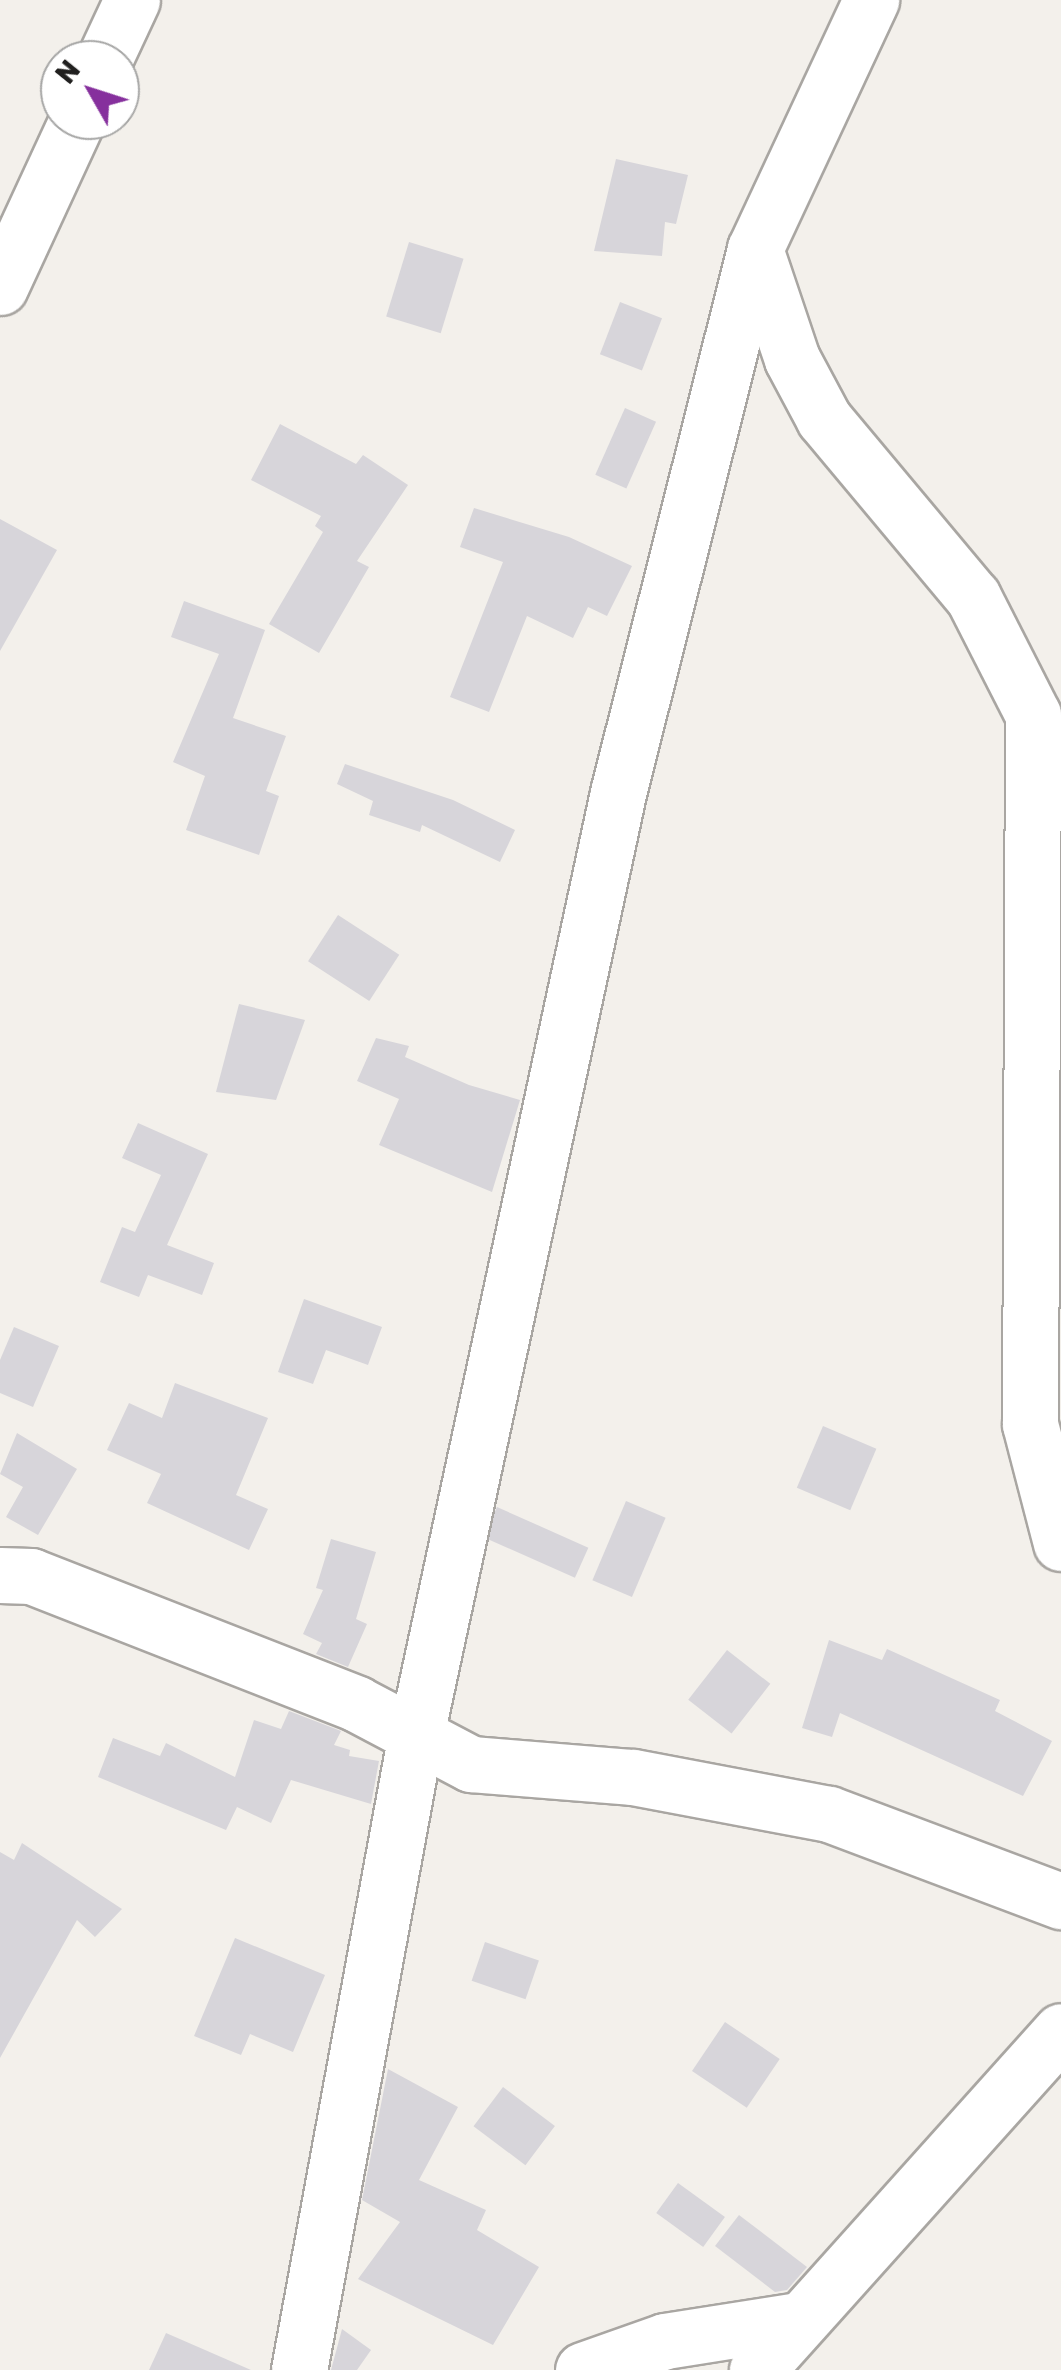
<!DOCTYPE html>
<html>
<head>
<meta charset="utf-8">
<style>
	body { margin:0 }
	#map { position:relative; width:1061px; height:2370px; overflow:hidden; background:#f3f0eb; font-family:Rubik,sans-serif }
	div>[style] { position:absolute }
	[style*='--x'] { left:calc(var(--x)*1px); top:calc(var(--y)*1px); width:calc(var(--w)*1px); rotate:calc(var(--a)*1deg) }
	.building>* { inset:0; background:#d7d5da; transform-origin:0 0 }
	.roads { filter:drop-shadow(2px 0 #a9a6a2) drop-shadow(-2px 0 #a9a6a2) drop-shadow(0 2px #a9a6a2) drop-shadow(0 -2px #a9a6a2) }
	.minor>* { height:55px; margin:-27.5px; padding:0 27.5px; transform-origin:27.5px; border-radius:27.5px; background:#fff }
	span { translate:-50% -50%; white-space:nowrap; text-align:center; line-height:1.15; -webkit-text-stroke:8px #fff; paint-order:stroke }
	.north { position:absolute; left:40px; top:40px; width:100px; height:100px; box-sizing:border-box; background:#fff; border:2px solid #a6a6a5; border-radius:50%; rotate:309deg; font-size:28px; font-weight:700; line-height:40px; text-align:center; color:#21201f }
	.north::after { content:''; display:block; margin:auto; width:35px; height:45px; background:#86309d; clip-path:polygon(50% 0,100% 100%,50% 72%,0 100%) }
</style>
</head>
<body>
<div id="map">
	<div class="building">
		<div style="clip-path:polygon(616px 159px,688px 175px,676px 224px,665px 222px,662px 256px,594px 251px)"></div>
		<div style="left:409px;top:242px;width:57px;height:78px;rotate:17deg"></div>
		<div style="left:620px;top:302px;width:45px;height:56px;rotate:21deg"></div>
		<div style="left:625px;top:408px;width:34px;height:73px;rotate:24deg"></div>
		<div style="clip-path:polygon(280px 424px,356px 464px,363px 455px,408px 485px,357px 561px,369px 567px,319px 653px,269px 624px,323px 532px,315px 526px,321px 516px,251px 480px)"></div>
		<div style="clip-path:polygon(474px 508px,569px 537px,632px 566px,607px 616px,588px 607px,573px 638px,527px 616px,489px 712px,450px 697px,503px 562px,460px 547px)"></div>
		<div style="clip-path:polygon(0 519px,57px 550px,0 651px)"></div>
		<div style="clip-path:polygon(184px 601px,265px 630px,233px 718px,286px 736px,266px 791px,279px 796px,259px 855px,186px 830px,205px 776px,173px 762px,219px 654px,171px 637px)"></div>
		<div style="clip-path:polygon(345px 764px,453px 800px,515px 830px,500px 862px,422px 825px,420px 832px,369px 815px,373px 801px,337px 784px)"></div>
		<div style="left:338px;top:915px;width:73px;height:55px;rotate:33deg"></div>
		<div style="clip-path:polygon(239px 1004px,305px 1020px,276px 1100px,216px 1092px)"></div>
		<div style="clip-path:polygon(376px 1038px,409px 1046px,405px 1057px,469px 1085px,520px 1100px,492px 1192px,379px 1145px,399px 1099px,357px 1081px)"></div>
		<div style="clip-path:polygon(138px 1123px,208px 1154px,167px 1245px,214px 1263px,202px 1295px,148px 1275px,139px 1297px,100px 1282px,122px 1227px,135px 1232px,161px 1175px,122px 1158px)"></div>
		<div style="clip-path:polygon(304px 1299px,382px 1327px,368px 1365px,326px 1350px,313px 1384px,278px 1372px)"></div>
		<div style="clip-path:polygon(14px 1327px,59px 1346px,33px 1407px,0 1393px,0 1360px)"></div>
		<div style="clip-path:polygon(175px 1383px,268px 1418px,236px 1495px,268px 1509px,249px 1550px,147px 1503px,161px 1474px,107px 1450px,129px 1403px,162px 1418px)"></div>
		<div style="left:823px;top:1426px;width:58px;height:67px;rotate:23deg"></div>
		<div style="clip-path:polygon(17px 1433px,77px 1469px,38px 1535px,6px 1517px,23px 1487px,0 1474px)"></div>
		<div style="left:626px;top:1501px;width:43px;height:86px;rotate:23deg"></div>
		<div style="left:497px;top:1507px;width:100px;height:33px;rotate:24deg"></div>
		<div style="clip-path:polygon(331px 1539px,376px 1552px,356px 1619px,367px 1624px,348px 1667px,316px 1654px,322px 1643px,303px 1634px,323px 1590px,316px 1588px)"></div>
		<div style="clip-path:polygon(829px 1640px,882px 1660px,887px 1649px,1000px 1700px,995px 1711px,1052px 1741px,1023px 1796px,840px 1713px,832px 1737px,802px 1728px)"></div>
		<div style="left:727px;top:1650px;width:55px;height:63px;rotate:38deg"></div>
		<div style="clip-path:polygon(289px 1711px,341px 1731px,334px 1745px,350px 1750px,349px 1756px,379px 1761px,371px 1804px,291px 1780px,271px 1823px,237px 1807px,226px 1830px,98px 1777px,113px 1738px,160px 1756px,166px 1743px,235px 1777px,254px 1720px,281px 1729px)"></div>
		<div style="clip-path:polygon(22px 1843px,122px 1909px,95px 1937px,77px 1920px,0 2058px,0 1852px,14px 1860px)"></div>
		<div style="clip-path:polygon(235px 1938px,325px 1975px,293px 2052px,250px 2034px,241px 2055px,194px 2036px)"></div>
		<div style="left:485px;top:1942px;width:57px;height:41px;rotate:19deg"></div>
		<div style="left:725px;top:2022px;width:66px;height:59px;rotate:34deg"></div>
		<div style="clip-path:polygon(388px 2069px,458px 2107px,419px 2180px,486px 2210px,477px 2230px,539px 2267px,493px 2345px,358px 2279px,400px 2222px,362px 2200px)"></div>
		<div style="left:503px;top:2087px;width:65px;height:49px;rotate:37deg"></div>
		<div style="left:678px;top:2183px;width:58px;height:37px;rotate:36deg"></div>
		<div style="clip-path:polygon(739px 2215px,807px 2267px,787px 2290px,775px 2292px,715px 2246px)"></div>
		<div style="clip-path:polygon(342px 2329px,371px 2350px,357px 2370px,331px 2370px)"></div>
		<div style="clip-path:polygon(166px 2333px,251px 2370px,149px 2370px)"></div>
	</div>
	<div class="roads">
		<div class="minor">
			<div style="--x:104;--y:60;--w:66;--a:-65"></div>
			<div style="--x:755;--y:249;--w:116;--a:71.4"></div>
			<div style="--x:792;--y:359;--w:68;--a:61.9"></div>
			<div style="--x:824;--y:419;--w:232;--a:50.1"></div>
			<div style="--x:973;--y:597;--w:132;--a:63"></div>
			<div style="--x:1033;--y:715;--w:709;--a:90.24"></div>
			<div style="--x:1030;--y:1424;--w:123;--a:75.4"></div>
			<div style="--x:0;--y:287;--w:184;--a:-65.2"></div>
			<div style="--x:0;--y:1575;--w:31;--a:2"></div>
			<div style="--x:31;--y:1576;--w:350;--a:21.4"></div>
			<div style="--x:357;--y:1704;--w:129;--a:27.8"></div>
			<div style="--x:471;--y:1764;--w:163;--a:4.6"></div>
			<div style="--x:633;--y:1777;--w:199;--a:10.7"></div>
			<div style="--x:829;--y:1814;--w:248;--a:20.6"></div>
			<div style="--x:299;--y:2370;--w:642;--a:-79.58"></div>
			<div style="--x:415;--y:1739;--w:968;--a:-77.89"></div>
			<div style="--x:618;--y:793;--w:561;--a:-75.86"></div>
			<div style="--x:755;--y:249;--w:275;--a:-65"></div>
			<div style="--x:583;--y:2370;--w:87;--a:-19.5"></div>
			<div style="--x:665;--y:2341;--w:134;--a:-9"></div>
			<div style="--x:757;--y:2370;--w:455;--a:-48.1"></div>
		</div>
	</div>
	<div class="north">N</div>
</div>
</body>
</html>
